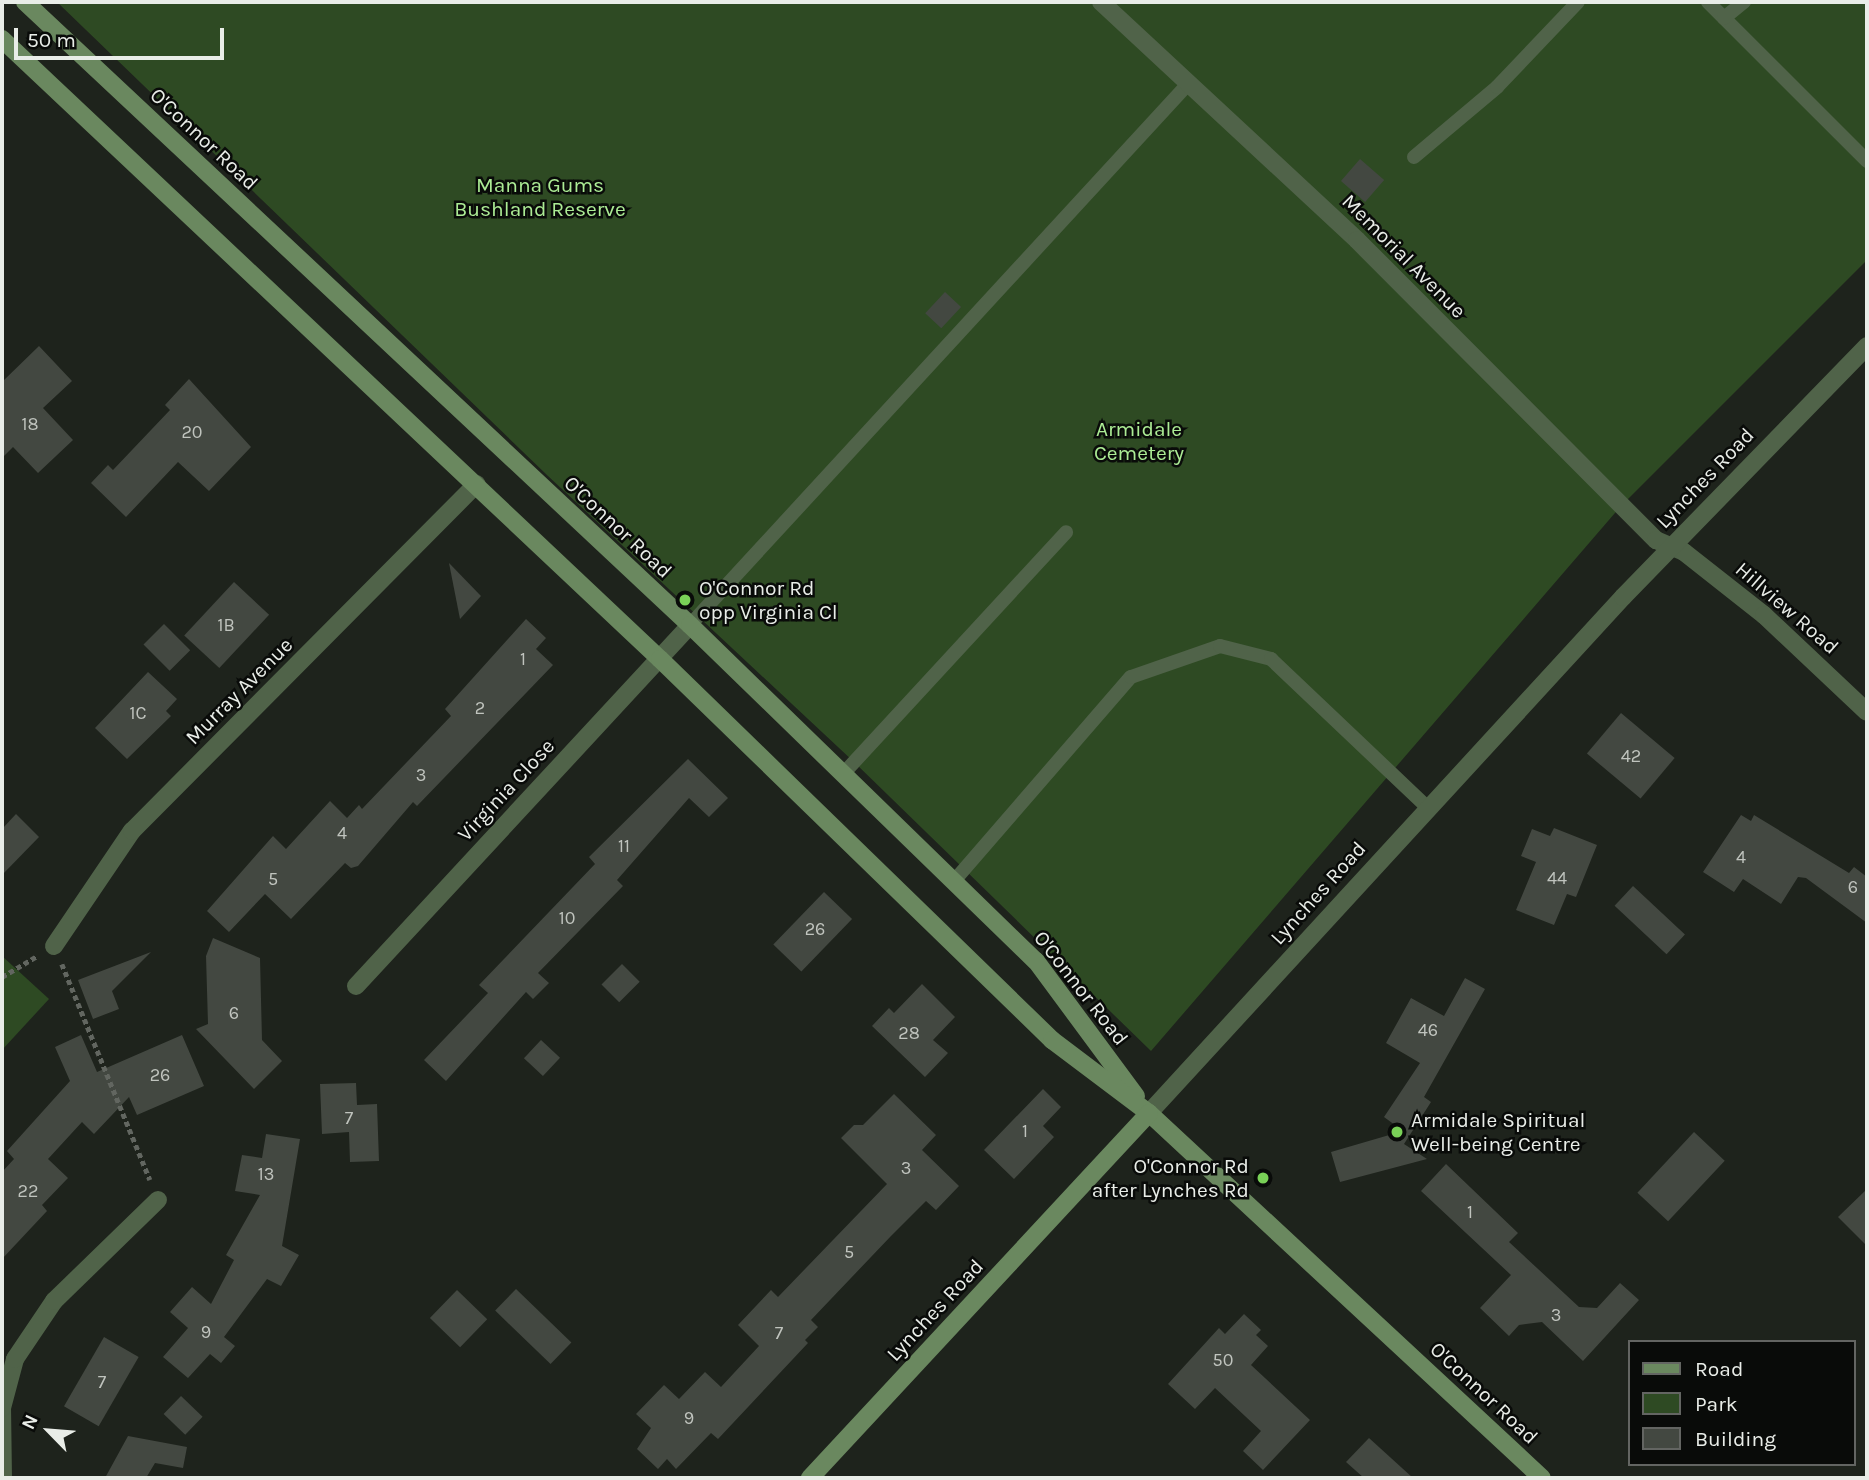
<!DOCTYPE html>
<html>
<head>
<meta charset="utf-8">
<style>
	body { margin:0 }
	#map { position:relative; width:1869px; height:1480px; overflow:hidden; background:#1e231c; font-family:Karla,sans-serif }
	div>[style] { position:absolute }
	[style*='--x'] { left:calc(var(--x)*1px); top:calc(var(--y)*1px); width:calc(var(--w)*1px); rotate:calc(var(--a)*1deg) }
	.green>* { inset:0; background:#2e4a23 }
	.building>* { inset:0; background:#434841; transform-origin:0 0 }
	.path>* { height:4.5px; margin-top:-2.25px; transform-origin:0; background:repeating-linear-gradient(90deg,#626660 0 5px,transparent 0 8.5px) }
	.lane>* { height:14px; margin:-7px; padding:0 7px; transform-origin:7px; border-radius:7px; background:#506349 }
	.street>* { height:18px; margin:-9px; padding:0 9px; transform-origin:9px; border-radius:9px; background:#506349 }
	.secondary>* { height:18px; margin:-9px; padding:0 9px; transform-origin:9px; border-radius:9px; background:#6a885f }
	.dots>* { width:19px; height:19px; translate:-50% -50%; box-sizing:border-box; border:4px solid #090b09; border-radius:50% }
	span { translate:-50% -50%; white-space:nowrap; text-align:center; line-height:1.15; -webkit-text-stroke:5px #090b09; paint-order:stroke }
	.number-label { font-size:18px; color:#c0c4be }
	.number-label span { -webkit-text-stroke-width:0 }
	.street-label { font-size:21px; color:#e9ede8 }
	.park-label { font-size:21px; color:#acec95 }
	.poi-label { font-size:21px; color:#e9ede8 }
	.left { translate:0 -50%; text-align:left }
	.right { translate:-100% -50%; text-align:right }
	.frame { position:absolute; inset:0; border:4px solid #e9ede8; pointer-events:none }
	.legend { position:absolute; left:1628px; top:1340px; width:228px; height:126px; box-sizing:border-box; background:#090b09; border:2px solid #636562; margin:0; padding:9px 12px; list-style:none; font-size:21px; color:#e9ede8 }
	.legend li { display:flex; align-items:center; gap:14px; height:35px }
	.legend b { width:35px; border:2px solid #636562 }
	.north { position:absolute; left:14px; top:1396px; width:70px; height:70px; -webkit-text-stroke:5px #090b09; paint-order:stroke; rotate:295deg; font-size:19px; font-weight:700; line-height:28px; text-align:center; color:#e9ede8 }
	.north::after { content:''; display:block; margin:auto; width:24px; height:32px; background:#e9ede8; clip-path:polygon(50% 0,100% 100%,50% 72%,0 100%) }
	.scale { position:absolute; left:14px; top:28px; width:210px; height:32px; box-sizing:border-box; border:4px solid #e9ede8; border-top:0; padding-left:9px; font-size:21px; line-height:24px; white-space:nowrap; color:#e9ede8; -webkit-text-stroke:5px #090b09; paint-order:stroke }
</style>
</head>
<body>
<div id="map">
	<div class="green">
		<div style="clip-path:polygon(57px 2px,1867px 2px,1867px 260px,1621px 506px,1151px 1051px,854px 762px,548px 476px)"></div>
		<div style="clip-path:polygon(2px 956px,49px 999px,2px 1050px)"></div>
	</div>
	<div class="building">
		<div style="left:1360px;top:159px;width:32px;height:29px;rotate:41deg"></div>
		<div style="left:945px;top:292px;width:22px;height:29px;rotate:43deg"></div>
		<div style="clip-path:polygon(39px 346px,72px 381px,43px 408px,73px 440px,38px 473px,13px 447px,2px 458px,2px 382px)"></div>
		<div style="clip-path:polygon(189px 379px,251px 447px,209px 491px,178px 462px,126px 517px,91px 483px,108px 465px,113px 470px,170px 410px,165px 405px)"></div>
		<div style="clip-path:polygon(449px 563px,481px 596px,460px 619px)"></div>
		<div style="left:234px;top:582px;width:48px;height:73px;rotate:43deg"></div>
		<div style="clip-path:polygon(526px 619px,546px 638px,536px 649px,553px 665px,417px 806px,413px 802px,358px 866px,351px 868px,345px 863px,291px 919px,265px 894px,229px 932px,207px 911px,273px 836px,286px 849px,330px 801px,347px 818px,359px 805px,362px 809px,451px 716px,445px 709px)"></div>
		<div style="left:164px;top:624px;width:37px;height:29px;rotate:45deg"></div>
		<div style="clip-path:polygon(148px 672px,177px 699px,166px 711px,171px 716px,127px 759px,95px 728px)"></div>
		<div style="left:1621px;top:713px;width:70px;height:53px;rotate:40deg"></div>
		<div style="clip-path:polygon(688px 759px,728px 798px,709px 817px,689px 798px,617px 880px,623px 886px,538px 973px,549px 983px,533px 999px,526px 992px,446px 1081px,424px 1060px,488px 993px,479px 985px,595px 864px,589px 857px)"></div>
		<div style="clip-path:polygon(16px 814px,39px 837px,2px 875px,2px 829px)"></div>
		<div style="clip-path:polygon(1741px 815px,1751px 821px,1754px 815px,1849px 873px,1854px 867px,1867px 877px,1867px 923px,1806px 878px,1798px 877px,1781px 904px,1743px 879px,1734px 892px,1703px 872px)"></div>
		<div style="clip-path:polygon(1554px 828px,1597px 845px,1576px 897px,1567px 894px,1554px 925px,1516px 910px,1536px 862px,1521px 856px,1532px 829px,1550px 836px)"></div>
		<div style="left:1633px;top:886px;width:71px;height:27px;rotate:43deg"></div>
		<div style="left:824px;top:892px;width:39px;height:73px;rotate:44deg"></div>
		<div style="clip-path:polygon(213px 938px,260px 958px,262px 1040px,282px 1061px,254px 1089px,196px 1029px,208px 1024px,206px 956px)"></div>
		<div style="clip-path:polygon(151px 952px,112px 991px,119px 1009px,93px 1019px,78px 980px)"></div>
		<div style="left:622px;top:964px;width:25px;height:29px;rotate:45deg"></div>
		<div style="clip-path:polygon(1465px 978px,1485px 989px,1424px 1097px,1431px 1102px,1404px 1144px,1427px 1159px,1340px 1182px,1331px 1152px,1403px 1131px,1384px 1117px,1420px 1063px,1386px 1043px,1411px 998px,1444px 1016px)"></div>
		<div style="clip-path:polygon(922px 984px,955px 1017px,933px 1040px,948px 1053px,925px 1077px,872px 1026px,889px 1008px,894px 1013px)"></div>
		<div style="clip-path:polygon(81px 1035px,97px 1072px,182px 1035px,204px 1086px,137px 1115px,129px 1097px,94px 1134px,82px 1122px,48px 1159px,68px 1178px,42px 1205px,47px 1211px,2px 1259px,2px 1172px,14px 1159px,7px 1151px,70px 1081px,55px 1047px)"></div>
		<div style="left:541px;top:1040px;width:26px;height:25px;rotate:43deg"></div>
		<div style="clip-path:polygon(356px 1083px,357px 1105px,377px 1104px,379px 1161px,350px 1162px,349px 1132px,322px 1134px,320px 1084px)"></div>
		<div style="clip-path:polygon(1043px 1089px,1061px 1107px,1043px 1126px,1054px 1137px,1014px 1179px,984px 1150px)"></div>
		<div style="clip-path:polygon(894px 1094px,936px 1135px,922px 1150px,959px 1186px,936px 1210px,926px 1201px,891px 1236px,811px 1320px,818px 1327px,805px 1340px,808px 1343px,718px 1439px,711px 1433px,676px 1469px,667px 1459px,658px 1469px,637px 1449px,651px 1428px,636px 1414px,664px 1385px,679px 1399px,705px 1372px,721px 1387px,759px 1346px,738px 1325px,771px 1290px,778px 1297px,887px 1184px,841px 1138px,854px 1125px,863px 1125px)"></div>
		<div style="left:1694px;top:1132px;width:42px;height:83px;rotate:43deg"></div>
		<div style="clip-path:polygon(266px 1134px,300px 1139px,282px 1246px,299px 1255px,281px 1286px,267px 1279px,224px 1337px,235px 1346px,221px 1363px,210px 1354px,188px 1378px,163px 1357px,188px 1328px,170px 1312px,192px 1287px,211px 1304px,234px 1260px,226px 1255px,260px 1195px,235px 1191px,242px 1155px,262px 1158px)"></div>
		<div style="clip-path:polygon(1446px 1164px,1518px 1233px,1509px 1242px,1579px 1307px,1597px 1308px,1620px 1283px,1639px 1300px,1583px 1361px,1542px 1322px,1519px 1325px,1509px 1336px,1480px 1308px,1511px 1275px,1421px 1191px)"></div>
		<div style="clip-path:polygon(1867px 1189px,1867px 1246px,1838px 1217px)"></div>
		<div style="left:516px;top:1289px;width:77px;height:30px;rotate:44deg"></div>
		<div style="left:457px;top:1290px;width:42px;height:39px;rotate:44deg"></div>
		<div style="clip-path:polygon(1244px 1314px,1261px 1330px,1256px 1335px,1268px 1346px,1251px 1365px,1310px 1420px,1263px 1470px,1243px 1451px,1261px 1431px,1215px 1388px,1195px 1409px,1168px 1384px,1219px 1328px,1225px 1334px)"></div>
		<div style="left:104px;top:1337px;width:40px;height:80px;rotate:30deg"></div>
		<div style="left:181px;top:1396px;width:30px;height:25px;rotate:44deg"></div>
		<div style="clip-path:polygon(128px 1436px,187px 1447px,183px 1468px,155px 1463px,146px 1478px,105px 1478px)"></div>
		<div style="clip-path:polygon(1369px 1438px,1413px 1478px,1364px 1478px,1346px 1462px)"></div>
	</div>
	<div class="path">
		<div style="--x:62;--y:964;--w:233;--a:67.8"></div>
		<div style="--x:2;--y:977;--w:41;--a:-31"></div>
	</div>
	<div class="lane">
		<div style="--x:1708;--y:2;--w:225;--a:45"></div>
		<div style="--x:1724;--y:18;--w:26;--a:-39"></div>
		<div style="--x:1414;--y:157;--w:109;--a:-40.1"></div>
		<div style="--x:1497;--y:87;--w:117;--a:-46.4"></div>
		<div style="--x:690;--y:625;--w:737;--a:-47.37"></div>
		<div style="--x:843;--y:774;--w:329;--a:-47.3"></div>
		<div style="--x:954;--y:881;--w:270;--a:-49.1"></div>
		<div style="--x:1131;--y:677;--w:94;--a:-19.2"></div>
		<div style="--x:1220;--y:646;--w:53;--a:14.3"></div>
		<div style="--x:1271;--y:659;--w:215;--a:43.5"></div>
	</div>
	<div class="street">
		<div style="--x:1101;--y:2;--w:350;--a:42.9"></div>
		<div style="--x:1357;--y:240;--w:424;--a:45.1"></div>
		<div style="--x:1656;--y:540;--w:30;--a:23"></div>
		<div style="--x:1684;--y:552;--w:102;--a:38.2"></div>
		<div style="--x:1764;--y:615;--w:141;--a:43.3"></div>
		<div style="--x:54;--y:946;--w:139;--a:-55.9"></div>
		<div style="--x:132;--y:831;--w:489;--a:-45.2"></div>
		<div style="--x:356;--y:986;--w:492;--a:-47.2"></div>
		<div style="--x:1149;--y:1113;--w:701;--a:-47.43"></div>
		<div style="--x:1623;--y:597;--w:350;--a:-45.8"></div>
		<div style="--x:3;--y:1478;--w:70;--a:-90.8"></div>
		<div style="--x:2;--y:1408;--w:51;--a:-75.1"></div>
		<div style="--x:15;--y:1359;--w:70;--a:-56.1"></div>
		<div style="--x:54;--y:1301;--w:145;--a:-44.2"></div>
	</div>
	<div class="secondary">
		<div style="--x:25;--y:2;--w:911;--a:43.13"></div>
		<div style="--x:690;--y:625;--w:482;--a:44.2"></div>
		<div style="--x:1036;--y:961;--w:168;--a:53.5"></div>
		<div style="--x:2;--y:39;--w:904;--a:43.3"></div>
		<div style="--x:660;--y:659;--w:547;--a:44.18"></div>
		<div style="--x:1052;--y:1040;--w:121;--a:37"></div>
		<div style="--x:1149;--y:1113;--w:536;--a:42.88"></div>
		<div style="--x:810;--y:1478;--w:498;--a:-47.1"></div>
	</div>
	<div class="dots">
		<div style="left:685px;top:600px;background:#79d157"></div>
		<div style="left:1397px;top:1132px;background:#79d157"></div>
		<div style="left:1263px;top:1178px;background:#79d157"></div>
	</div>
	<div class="number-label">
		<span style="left:30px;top:424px">18</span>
		<span style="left:192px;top:432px">20</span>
		<span style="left:226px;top:625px">1B</span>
		<span style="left:523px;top:659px">1</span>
		<span style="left:480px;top:708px">2</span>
		<span style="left:138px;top:713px">1C</span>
		<span style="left:1631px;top:756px">42</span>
		<span style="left:421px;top:775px">3</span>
		<span style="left:342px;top:833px">4</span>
		<span style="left:624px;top:846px">11</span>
		<span style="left:1741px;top:857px">4</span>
		<span style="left:1557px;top:878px">44</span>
		<span style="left:273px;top:879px">5</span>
		<span style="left:1853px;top:887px">6</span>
		<span style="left:567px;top:918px">10</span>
		<span style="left:815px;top:929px">26</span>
		<span style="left:234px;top:1013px">6</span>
		<span style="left:1428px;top:1030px">46</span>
		<span style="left:909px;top:1033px">28</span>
		<span style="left:160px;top:1075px">26</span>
		<span style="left:349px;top:1118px">7</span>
		<span style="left:1025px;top:1131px">1</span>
		<span style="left:906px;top:1168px">3</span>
		<span style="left:266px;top:1174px">13</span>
		<span style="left:28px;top:1191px">22</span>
		<span style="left:1470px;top:1212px">1</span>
		<span style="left:849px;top:1252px">5</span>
		<span style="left:1556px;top:1315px">3</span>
		<span style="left:206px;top:1332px">9</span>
		<span style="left:779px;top:1333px">7</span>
		<span style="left:1223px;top:1360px">50</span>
		<span style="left:102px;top:1382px">7</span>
		<span style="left:689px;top:1418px">9</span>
	</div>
	<div class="street-label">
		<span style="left:204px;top:139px;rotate:43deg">O'Connor Road</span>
		<span style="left:1404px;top:256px;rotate:45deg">Memorial Avenue</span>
		<span style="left:1705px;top:478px;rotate:-46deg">Lynches Road</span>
		<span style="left:618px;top:527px;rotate:43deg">O'Connor Road</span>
		<span style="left:1787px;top:608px;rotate:41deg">Hillview Road</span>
		<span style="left:239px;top:691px;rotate:-45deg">Murray Avenue</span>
		<span style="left:506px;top:790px;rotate:-47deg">Virginia Close</span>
		<span style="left:1318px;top:893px;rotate:-48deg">Lynches Road</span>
		<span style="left:1081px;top:988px;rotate:52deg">O'Connor Road</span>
		<span style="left:935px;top:1310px;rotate:-47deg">Lynches Road</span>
		<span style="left:1484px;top:1393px;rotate:43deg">O'Connor Road</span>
	</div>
	<div class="park-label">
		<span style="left:540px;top:197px">Manna Gums<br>Bushland Reserve</span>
		<span style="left:1139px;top:441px">Armidale<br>Cemetery</span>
	</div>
	<div class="poi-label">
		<span class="left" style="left:699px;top:600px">O'Connor Rd<br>opp Virginia Cl</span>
		<span class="left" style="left:1411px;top:1132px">Armidale Spiritual<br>Well-being Centre</span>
		<span class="right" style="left:1249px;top:1178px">O'Connor Rd<br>after Lynches Rd</span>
	</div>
	<div class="frame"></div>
	<ul class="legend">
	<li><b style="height:9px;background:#6a885f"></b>Road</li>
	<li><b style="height:19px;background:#2e4a23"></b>Park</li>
	<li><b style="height:19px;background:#434841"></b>Building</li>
	</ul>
	<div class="north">N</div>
	<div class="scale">50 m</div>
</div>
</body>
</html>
